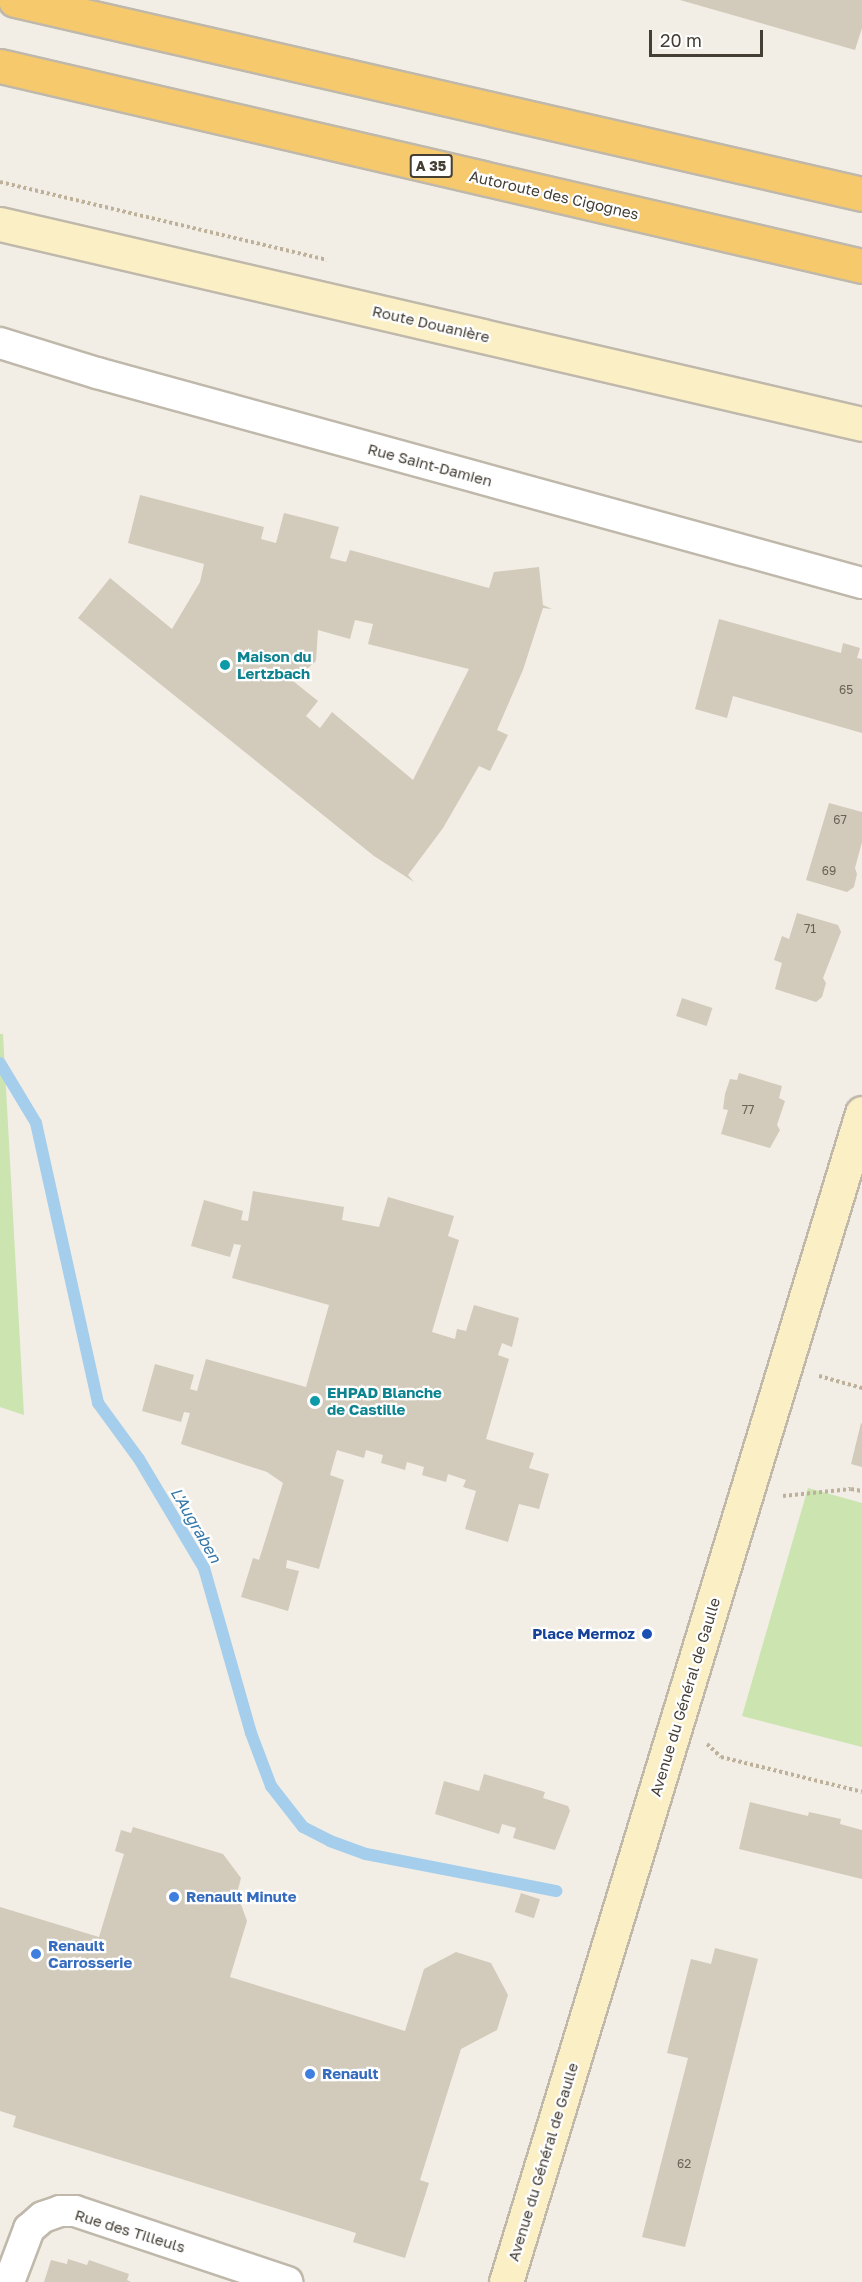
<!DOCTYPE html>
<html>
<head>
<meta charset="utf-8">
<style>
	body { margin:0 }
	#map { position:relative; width:862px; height:2282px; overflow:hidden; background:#f2eee5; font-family:"Golos Text",sans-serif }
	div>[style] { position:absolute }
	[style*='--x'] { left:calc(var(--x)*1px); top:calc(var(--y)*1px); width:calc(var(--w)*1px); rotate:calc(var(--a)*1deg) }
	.green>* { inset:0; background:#cce4b0 }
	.stream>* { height:12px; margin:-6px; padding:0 6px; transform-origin:6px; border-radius:6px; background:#a4ceec }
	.building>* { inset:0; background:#d2cabb; transform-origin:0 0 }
	.path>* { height:4px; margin-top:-2px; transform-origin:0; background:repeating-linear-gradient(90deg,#bdb19a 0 3px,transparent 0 6px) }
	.roads { filter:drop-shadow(2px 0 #bfb8ab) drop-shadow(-2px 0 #bfb8ab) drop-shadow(0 2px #bfb8ab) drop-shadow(0 -2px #bfb8ab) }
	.minor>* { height:30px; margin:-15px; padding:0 15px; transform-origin:15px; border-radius:15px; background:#fff }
	.secondary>* { height:33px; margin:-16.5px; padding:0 16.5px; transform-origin:16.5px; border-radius:16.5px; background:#fbefc5 }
	.motorway>* { height:33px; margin:-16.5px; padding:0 16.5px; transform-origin:16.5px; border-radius:16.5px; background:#f6c96c }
	.dots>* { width:16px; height:16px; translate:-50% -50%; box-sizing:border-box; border:3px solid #fff; border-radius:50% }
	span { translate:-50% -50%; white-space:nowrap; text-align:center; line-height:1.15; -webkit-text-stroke:4.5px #fff; paint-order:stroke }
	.number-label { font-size:12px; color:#686156 }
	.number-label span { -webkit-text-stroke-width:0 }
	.shield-label span { padding:2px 4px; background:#fff; border:2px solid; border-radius:4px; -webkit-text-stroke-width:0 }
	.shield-label { font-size:14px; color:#443e35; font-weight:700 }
	.street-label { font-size:15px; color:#443e35 }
	.culture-label { font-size:15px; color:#0d838f; font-weight:700 }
	.left { translate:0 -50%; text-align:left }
	.transit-label { font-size:15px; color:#164399; font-weight:700 }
	.right { translate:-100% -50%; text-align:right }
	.shop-label { font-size:15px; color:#366cbe; font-weight:700 }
	.water-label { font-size:16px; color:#3577a9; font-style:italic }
	.scale { position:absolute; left:649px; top:30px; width:114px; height:27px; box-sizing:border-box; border:3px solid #443e35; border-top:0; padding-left:8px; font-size:18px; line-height:21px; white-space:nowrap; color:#443e35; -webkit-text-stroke:4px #fff; paint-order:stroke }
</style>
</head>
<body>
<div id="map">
	<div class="green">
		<div style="clip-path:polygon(0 1034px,3px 1034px,24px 1415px,0 1407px)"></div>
		<div style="clip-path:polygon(808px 1488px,862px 1503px,862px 1747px,742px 1716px)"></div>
	</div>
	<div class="stream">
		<div style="--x:0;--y:1063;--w:70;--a:59"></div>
		<div style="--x:36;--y:1123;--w:287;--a:77.5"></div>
		<div style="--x:98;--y:1403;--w:69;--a:53.8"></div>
		<div style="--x:139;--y:1459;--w:127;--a:59.2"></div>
		<div style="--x:204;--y:1568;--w:172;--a:74.1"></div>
		<div style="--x:251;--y:1733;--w:57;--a:69.3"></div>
		<div style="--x:271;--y:1786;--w:52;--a:52"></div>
		<div style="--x:303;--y:1827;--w:30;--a:27"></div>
		<div style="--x:330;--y:1841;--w:38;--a:20"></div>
		<div style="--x:366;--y:1854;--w:194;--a:11"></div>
	</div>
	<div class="building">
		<div style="clip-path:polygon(680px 0,862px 0,862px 28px,855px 50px)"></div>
		<div style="clip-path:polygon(evenodd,140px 495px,264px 527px,261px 539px,276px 543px,284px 513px,308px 519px,339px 527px,330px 558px,346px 562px,350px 550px,489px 588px,494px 572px,539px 567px,543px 605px,552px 609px,543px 608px,523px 670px,497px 730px,508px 735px,490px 771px,479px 766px,443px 828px,408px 875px,414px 882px,374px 856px,78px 618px,110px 578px,172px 629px,200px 582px,204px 564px,128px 543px,140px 495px,355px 620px,373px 624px,368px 644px,469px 669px,413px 780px,332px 712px,320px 728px,306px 716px,318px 701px,293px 681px,316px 661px,318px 630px,350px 639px,355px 620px)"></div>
		<div style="clip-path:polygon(719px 619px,841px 653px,843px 643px,860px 648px,857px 658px,862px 659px,862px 733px,733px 696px,727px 718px,695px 709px)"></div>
		<div style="clip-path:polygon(829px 803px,862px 812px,862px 842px,855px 868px,857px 874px,854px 887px,847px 892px,806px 880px)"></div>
		<div style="clip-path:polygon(797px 913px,838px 925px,841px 932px,823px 978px,826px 983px,822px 997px,816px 1002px,775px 989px,782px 963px,774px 960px,782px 936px,789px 939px)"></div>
		<div style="left:682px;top:998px;width:32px;height:19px;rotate:18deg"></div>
		<div style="clip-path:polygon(739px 1073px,782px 1086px,779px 1098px,785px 1101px,777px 1125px,780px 1130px,770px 1148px,721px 1134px,728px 1110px,723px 1109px,725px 1094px,730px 1079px,737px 1080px)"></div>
		<div style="clip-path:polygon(253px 1191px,344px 1207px,342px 1220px,379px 1227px,388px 1197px,454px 1216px,448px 1236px,459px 1240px,432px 1332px,455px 1339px,457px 1329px,466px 1331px,474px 1305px,519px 1318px,512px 1347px,502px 1343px,498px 1355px,509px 1359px,486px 1439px,534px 1453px,529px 1468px,549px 1474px,539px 1509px,519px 1504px,508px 1542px,465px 1529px,476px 1491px,463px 1487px,466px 1480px,448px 1474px,446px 1482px,422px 1475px,424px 1467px,407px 1462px,405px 1470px,381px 1463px,383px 1455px,366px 1450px,364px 1458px,337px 1450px,330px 1475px,344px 1480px,319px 1569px,287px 1560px,286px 1568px,299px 1571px,288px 1611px,241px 1597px,253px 1558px,259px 1560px,283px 1483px,267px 1472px,181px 1444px,190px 1413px,184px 1412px,181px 1422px,142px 1411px,155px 1364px,194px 1375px,190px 1389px,197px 1391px,206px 1359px,306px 1387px,329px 1305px,232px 1278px,241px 1245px,234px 1244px,230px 1257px,191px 1246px,204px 1200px,243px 1211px,241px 1220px,248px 1221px)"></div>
		<div style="clip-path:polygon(861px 1423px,862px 1424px,862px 1467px,851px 1464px)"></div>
		<div style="clip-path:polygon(484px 1774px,545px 1792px,543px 1798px,568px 1806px,570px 1811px,555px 1850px,513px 1838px,516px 1828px,502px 1824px,499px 1834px,435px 1814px,444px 1781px,479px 1791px)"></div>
		<div style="clip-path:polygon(750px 1802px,808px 1816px,809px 1812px,841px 1819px,840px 1824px,862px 1830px,862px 1879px,739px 1849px)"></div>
		<div style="clip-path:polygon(133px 1827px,223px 1854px,241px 1878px,237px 1893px,247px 1921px,230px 1977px,405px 2031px,424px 1969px,456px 1952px,491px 1963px,508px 1995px,497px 2030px,461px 2049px,420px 2180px,429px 2183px,405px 2258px,353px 2242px,356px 2233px,13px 2127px,16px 2116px,0 2111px,0 1907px,99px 1937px,124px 1854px,115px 1851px,121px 1830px,131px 1833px)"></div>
		<div style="left:521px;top:1893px;width:20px;height:20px;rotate:18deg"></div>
		<div style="clip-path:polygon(715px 1948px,758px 1959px,685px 2247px,642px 2237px,688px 2058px,667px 2053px,691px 1959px,711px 1964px)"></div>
		<div style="clip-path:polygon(68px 2259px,87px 2265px,89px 2260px,129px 2274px,127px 2280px,131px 2282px,44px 2282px,51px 2260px,67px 2264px)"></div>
	</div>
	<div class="path">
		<div style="--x:0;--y:182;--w:336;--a:13.4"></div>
		<div style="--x:819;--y:1376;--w:45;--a:15.6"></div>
		<div style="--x:783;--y:1496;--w:68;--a:-5.9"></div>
		<div style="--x:851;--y:1489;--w:11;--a:10"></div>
		<div style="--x:707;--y:1744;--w:19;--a:43"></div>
		<div style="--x:721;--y:1757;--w:145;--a:13.9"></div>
	</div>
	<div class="roads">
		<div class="minor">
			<div style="--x:0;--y:343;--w:102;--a:17.2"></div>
			<div style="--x:97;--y:373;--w:793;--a:15.35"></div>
			<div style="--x:9;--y:2282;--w:57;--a:-69.3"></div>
			<div style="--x:29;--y:2229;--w:18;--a:-41"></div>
			<div style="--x:43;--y:2217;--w:18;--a:-19"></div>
			<div style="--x:60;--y:2211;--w:15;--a:0"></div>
			<div style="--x:75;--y:2211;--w:224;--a:18.5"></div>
		</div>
		<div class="secondary">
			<div style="--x:0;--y:224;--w:885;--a:13.06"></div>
			<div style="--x:506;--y:2282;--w:1222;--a:-73.06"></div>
		</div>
		<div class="motorway">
			<div style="--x:15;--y:0;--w:869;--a:12.9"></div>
			<div style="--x:0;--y:66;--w:885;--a:13.06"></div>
		</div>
	</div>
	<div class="dots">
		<div style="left:225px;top:665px;background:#0f9aa8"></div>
		<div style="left:315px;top:1401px;background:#0f9aa8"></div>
		<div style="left:647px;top:1634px;background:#1a4fb4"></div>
		<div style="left:174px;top:1897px;background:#3f7fe0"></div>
		<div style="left:36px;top:1954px;background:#3f7fe0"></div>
		<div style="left:310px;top:2074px;background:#3f7fe0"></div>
	</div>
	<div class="number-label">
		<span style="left:846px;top:690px">65</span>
		<span style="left:840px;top:820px">67</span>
		<span style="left:829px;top:871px">69</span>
		<span style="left:810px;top:929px">71</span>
		<span style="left:748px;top:1110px">77</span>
		<span style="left:684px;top:2164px">62</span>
	</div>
	<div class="shield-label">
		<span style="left:431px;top:166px">A 35</span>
	</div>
	<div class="street-label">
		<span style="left:554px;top:195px;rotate:13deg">Autoroute des Cigognes</span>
		<span style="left:431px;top:324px;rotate:13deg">Route Douanière</span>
		<span style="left:430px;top:465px;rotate:15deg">Rue Saint-Damien</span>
		<span style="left:685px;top:1697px;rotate:-73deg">Avenue du Général de Gaulle</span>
		<span style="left:543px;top:2162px;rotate:-73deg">Avenue du Général de Gaulle</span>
		<span style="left:130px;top:2231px;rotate:17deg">Rue des Tilleuls</span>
	</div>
	<div class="culture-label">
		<span class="left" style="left:237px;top:665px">Maison du<br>Lertzbach</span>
		<span class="left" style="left:327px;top:1401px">EHPAD Blanche<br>de Castille</span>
	</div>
	<div class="transit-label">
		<span class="right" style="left:635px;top:1634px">Place Mermoz</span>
	</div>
	<div class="shop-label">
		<span class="left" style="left:186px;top:1897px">Renault Minute</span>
		<span class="left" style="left:48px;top:1954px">Renault<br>Carrosserie</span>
		<span class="left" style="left:322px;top:2074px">Renault</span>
	</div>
	<div class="water-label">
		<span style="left:196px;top:1525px;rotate:60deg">L'Augraben</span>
	</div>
	<div class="scale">20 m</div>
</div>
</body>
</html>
